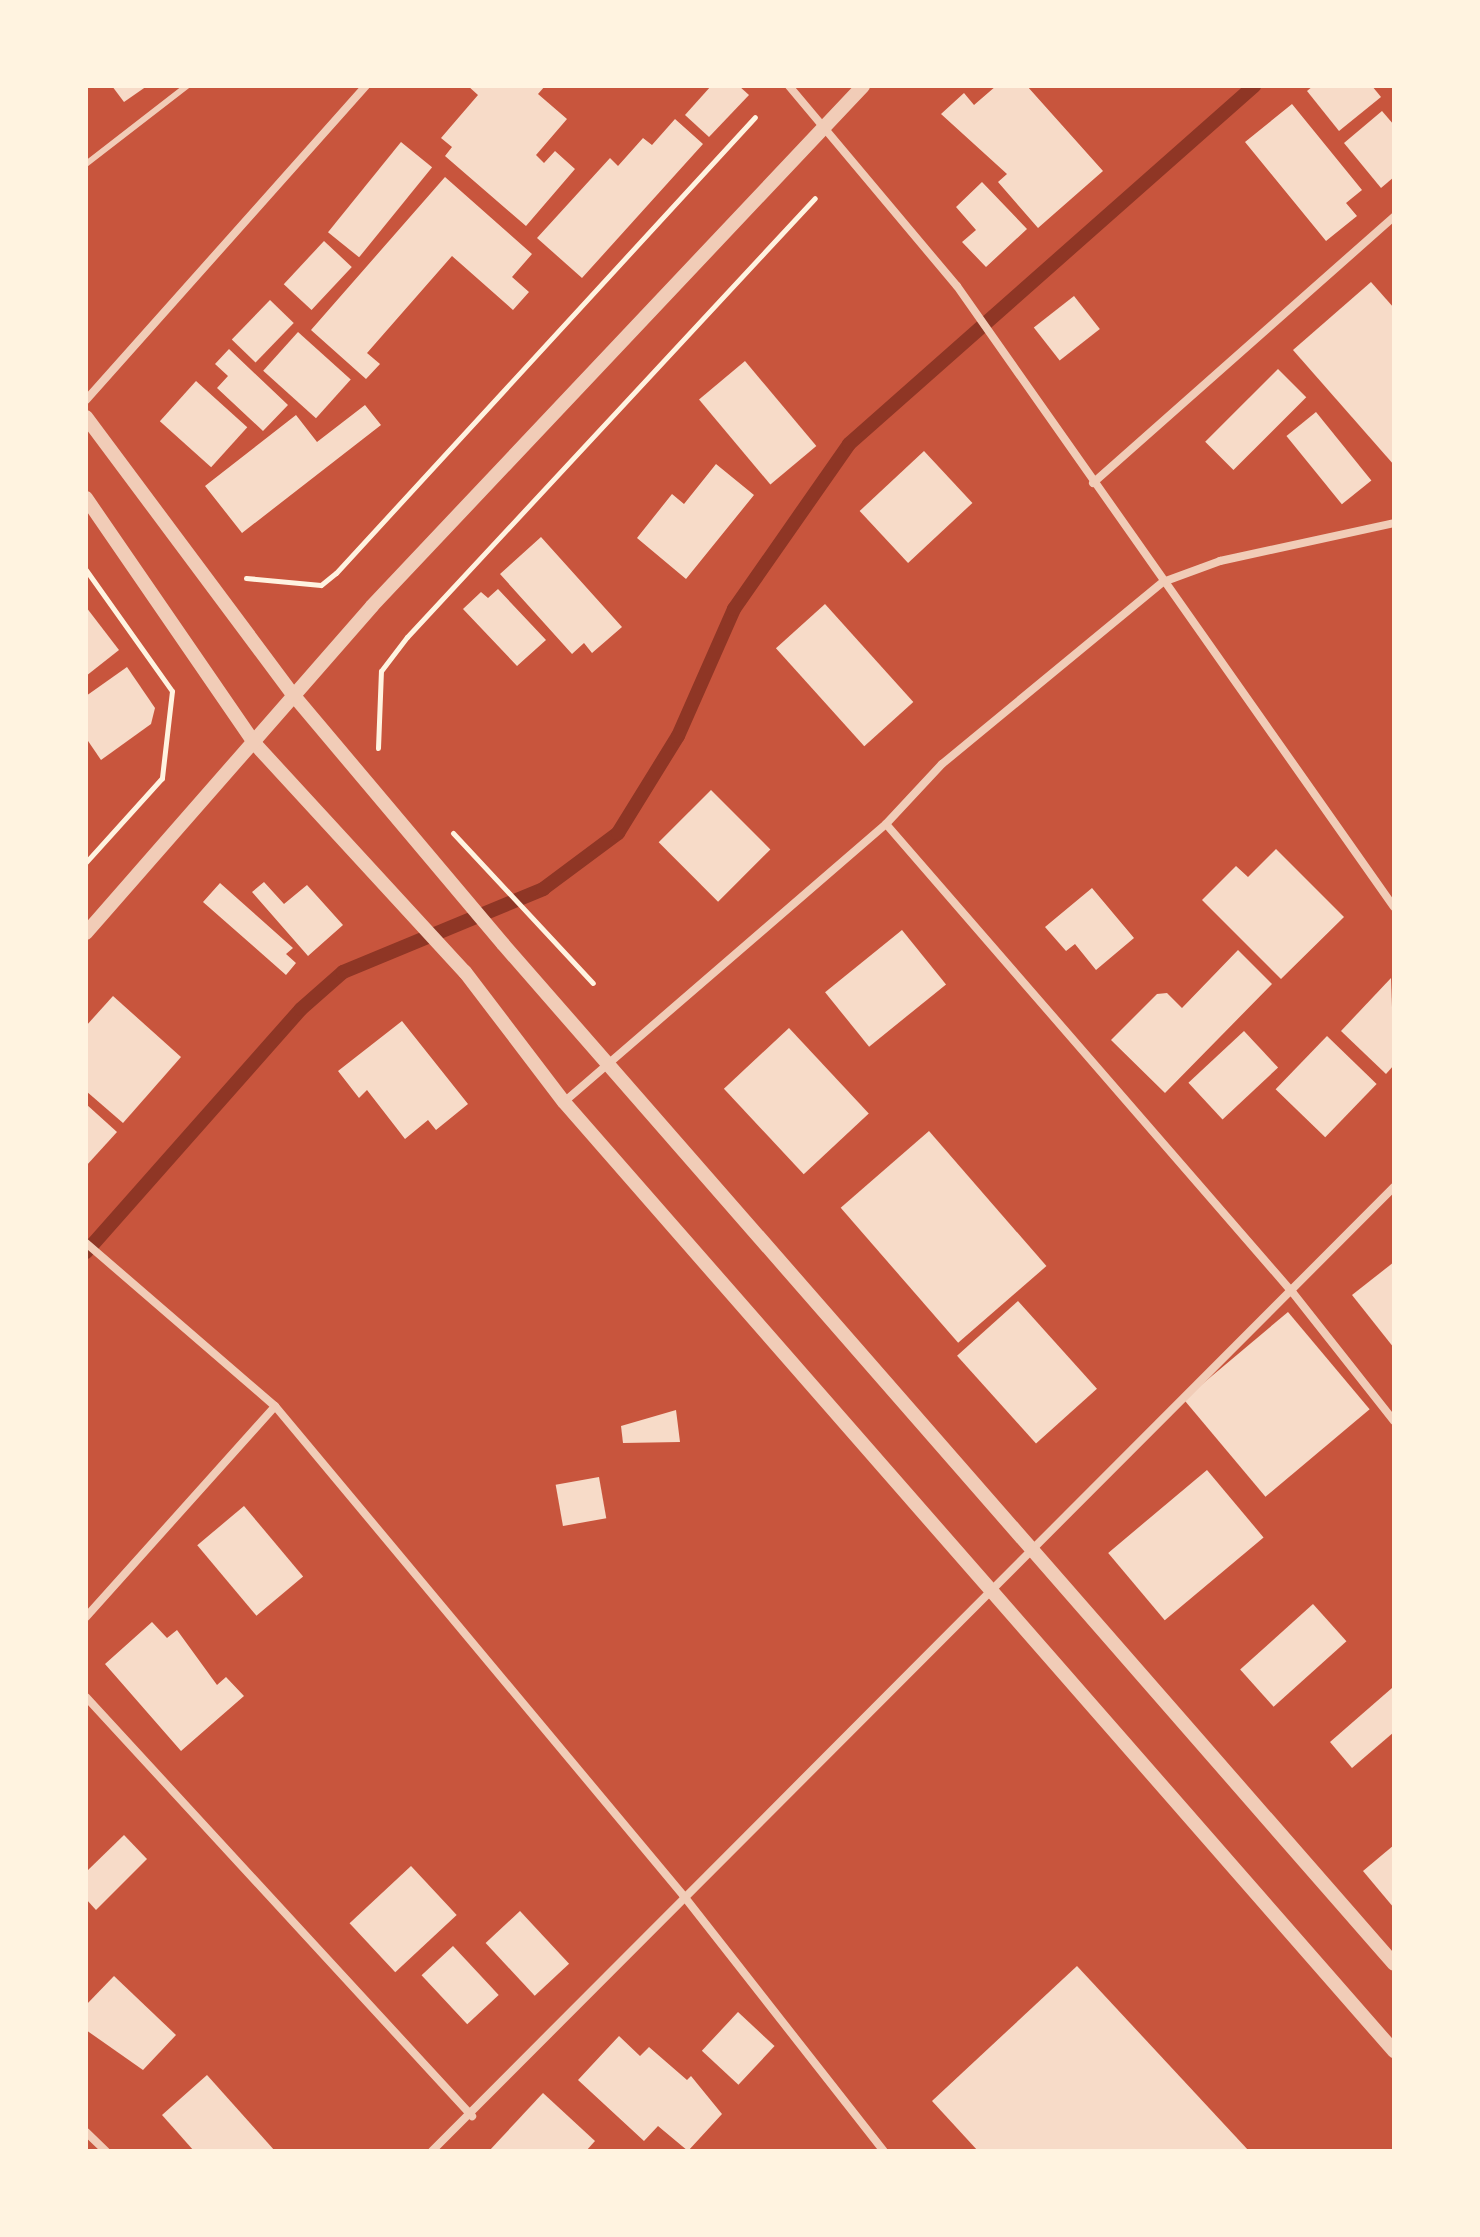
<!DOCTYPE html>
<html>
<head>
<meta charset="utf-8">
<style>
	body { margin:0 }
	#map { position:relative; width:1480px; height:2237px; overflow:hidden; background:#c8553d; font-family:"Open Sans",sans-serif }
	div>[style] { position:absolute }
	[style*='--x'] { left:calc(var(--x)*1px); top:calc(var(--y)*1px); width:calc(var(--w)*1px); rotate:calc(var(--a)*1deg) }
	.stream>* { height:14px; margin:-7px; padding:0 7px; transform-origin:7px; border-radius:7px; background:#8f3625 }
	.building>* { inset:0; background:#f7dbc8; transform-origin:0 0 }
	.path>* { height:5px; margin:-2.5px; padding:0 2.5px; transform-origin:2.5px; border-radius:2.5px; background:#fff3e0 }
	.service>* { height:6px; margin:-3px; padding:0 3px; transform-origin:3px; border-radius:3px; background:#f1ccb7 }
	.minor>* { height:8px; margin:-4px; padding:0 4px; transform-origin:4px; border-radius:4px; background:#f1ccb7 }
	.tertiary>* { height:14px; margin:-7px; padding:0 7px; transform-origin:7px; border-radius:7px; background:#f1ccb7 }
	span { translate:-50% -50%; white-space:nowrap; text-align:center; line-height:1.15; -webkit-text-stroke:6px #fff3e0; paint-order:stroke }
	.frame { position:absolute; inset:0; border:88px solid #fff3e0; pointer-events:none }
</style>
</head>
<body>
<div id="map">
	<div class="stream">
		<div style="--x:86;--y:1252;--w:324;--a:-48.5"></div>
		<div style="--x:301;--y:1009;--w:56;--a:-41.4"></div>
		<div style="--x:343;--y:972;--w:217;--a:-22.5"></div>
		<div style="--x:543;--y:889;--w:94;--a:-36.7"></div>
		<div style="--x:618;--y:833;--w:114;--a:-58.3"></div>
		<div style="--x:678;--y:736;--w:139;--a:-66.2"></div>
		<div style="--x:734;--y:609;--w:201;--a:-55.1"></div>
		<div style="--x:849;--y:444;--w:541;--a:-41.48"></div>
	</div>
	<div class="building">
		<div style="clip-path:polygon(112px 86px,147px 86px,124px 102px)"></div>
		<div style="clip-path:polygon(468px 86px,545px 86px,538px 94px,567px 119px,536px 155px,544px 163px,555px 151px,575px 169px,526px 226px,445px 156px,452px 147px,441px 138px,478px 95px)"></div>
		<div style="clip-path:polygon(711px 86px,739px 86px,749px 95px,709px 137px,685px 115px)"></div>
		<div style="clip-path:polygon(996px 86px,1027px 86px,1103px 171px,1038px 228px,998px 182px,1007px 174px,941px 114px,964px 93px,974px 105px)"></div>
		<div style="clip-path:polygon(1313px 86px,1372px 86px,1381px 97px,1339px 131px,1307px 91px)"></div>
		<div style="clip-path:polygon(1292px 104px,1362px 190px,1346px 203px,1357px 216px,1326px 241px,1245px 142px)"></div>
		<div style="clip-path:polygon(1382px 111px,1394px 125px,1394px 177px,1381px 188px,1344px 143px)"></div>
		<div style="clip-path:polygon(675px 119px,703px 144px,582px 278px,537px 238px,610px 158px,618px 166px,643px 138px,652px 145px)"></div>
		<div style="left:401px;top:142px;width:40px;height:116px;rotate:39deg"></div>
		<div style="clip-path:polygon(445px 177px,532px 254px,512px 277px,529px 292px,513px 310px,452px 256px,367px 353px,380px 364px,366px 379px,311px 330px)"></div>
		<div style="clip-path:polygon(982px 182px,1027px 229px,986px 267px,962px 242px,976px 230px,956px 207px)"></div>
		<div style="left:324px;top:241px;width:38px;height:59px;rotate:43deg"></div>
		<div style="clip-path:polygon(1371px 282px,1394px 308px,1394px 465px,1293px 350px)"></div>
		<div style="left:1074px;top:296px;width:42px;height:51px;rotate:52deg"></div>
		<div style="left:270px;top:300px;width:33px;height:55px;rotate:44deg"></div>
		<div style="left:298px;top:332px;width:71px;height:52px;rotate:42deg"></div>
		<div style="clip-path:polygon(229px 349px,288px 405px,263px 431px,217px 388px,228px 376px,215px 364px)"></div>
		<div style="left:745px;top:361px;width:111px;height:60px;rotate:50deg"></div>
		<div style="left:1278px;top:369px;width:40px;height:103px;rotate:45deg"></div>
		<div style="left:196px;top:381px;width:69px;height:54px;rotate:42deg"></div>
		<div style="clip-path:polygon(365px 405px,381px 425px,242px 533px,205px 486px,296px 415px,317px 442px)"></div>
		<div style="left:1316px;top:412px;width:88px;height:38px;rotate:51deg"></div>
		<div style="left:924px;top:451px;width:71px;height:88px;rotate:47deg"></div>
		<div style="clip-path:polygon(716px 464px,754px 495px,686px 579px,637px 538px,672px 494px,684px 504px)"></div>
		<div style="clip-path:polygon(541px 537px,622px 627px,592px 653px,584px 643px,572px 654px,500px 574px)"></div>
		<div style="clip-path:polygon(498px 589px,546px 640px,517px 666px,463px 609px,481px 592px,488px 598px)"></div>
		<div style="left:825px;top:604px;width:132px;height:66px;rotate:48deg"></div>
		<div style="clip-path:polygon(86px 607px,119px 650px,86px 676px)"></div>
		<div style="clip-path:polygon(127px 667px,155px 708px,151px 724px,101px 760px,86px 738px,86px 696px)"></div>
		<div style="left:711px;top:790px;width:84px;height:74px;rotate:45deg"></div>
		<div style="clip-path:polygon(1276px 849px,1344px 917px,1281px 979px,1202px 900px,1236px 866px,1248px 877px)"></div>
		<div style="clip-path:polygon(264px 882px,284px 904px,307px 885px,343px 925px,308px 956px,252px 892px)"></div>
		<div style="clip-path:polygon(220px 883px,293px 948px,286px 954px,296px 963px,286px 975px,203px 902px)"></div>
		<div style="clip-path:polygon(1092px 888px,1134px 938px,1096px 970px,1075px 944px,1066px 951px,1045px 927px)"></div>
		<div style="left:902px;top:930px;width:70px;height:99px;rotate:51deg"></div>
		<div style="clip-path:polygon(1238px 950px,1272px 984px,1165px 1093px,1111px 1040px,1157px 994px,1167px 993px,1182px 1008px)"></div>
		<div style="clip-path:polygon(1391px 978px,1394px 1065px,1386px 1074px,1341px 1031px)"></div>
		<div style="clip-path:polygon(113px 996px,181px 1057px,123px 1123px,86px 1091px,86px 1026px)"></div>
		<div style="clip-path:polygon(402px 1021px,468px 1104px,436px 1130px,428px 1120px,405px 1139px,367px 1090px,359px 1098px,338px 1071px)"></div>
		<div style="left:789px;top:1028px;width:117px;height:89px;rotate:47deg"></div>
		<div style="left:1244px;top:1031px;width:50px;height:76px;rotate:47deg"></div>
		<div style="left:1327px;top:1036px;width:69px;height:74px;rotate:44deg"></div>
		<div style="clip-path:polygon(86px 1104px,117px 1132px,86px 1166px)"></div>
		<div style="left:929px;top:1131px;width:179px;height:117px;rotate:49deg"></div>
		<div style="clip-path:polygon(1394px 1262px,1394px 1348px,1352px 1295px)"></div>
		<div style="left:1018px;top:1301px;width:118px;height:82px;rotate:48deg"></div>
		<div style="left:1288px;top:1312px;width:127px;height:136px;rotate:50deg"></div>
		<div style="clip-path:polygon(676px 1410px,680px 1442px,623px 1443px,621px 1426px)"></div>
		<div style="left:1207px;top:1470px;width:88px;height:129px;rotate:50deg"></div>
		<div style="left:599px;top:1477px;width:42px;height:44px;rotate:80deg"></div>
		<div style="left:244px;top:1506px;width:92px;height:61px;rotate:50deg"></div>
		<div style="left:1313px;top:1604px;width:50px;height:98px;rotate:48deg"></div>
		<div style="clip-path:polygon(152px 1622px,167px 1638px,177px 1630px,217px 1685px,226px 1677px,244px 1696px,181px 1751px,105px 1664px)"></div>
		<div style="clip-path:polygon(1392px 1688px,1394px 1732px,1352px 1768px,1330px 1742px)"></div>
		<div style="clip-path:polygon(124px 1835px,147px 1859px,96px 1910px,86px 1899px,86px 1872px)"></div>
		<div style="clip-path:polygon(1394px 1845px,1394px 1908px,1363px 1871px)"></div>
		<div style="left:411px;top:1866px;width:67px;height:84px;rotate:47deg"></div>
		<div style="left:520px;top:1911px;width:72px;height:47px;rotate:47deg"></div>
		<div style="left:453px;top:1946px;width:67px;height:43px;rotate:47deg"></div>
		<div style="clip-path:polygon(1077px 1966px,1249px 2151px,978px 2151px,932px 2101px)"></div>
		<div style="clip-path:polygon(114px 1976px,176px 2035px,143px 2070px,86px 2030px,86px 2005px)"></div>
		<div style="left:738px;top:2012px;width:50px;height:53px;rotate:43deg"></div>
		<div style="clip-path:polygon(619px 2036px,640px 2056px,649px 2047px,687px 2080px,691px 2076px,722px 2114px,688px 2151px,658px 2126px,644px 2141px,578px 2080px)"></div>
		<div style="clip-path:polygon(207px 2075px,275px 2151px,194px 2151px,162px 2115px)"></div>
		<div style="clip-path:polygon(543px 2093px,595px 2141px,586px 2151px,489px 2151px)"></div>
	</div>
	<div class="path">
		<div style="--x:86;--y:570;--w:148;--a:54.6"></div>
		<div style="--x:172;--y:691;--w:88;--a:96.6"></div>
		<div style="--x:162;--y:778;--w:113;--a:132.1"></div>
		<div style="--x:246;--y:578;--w:75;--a:5.3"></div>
		<div style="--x:321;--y:585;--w:19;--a:-39"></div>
		<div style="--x:336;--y:573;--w:619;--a:-47.42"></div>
		<div style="--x:378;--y:748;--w:77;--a:-87.8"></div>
		<div style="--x:381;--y:671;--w:43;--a:-52.6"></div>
		<div style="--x:407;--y:637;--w:599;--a:-47.1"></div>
		<div style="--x:453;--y:833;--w:205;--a:47"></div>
	</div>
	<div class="service">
		<div style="--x:86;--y:164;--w:128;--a:-37.7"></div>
	</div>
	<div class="minor">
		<div style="--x:789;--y:86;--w:261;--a:50"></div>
		<div style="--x:957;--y:286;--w:759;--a:54.87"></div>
		<div style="--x:86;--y:400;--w:421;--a:-48.3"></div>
		<div style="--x:1093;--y:483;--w:402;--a:-41.5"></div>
		<div style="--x:886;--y:824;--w:621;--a:49.05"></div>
		<div style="--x:1293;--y:1293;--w:163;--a:51.7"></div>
		<div style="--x:564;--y:1102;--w:425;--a:-40.8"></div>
		<div style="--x:886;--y:824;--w:82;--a:-47"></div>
		<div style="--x:942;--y:764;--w:286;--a:-39.5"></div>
		<div style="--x:1163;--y:582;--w:61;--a:-20.2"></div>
		<div style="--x:1220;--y:561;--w:178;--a:-12.3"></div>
		<div style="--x:86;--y:1243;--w:250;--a:40.8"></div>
		<div style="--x:275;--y:1406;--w:637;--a:50.16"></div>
		<div style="--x:683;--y:1895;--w:325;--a:51.9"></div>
		<div style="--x:86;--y:1617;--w:283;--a:-48.1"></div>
		<div style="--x:86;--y:1697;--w:570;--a:47.35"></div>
		<div style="--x:86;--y:2132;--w:28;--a:44"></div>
		<div style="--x:432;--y:2151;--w:1362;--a:-45.06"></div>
	</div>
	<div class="tertiary">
		<div style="--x:86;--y:417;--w:349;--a:53.3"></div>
		<div style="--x:295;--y:697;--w:323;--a:49.9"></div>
		<div style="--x:503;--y:944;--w:1354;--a:48.86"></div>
		<div style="--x:86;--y:498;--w:300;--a:55.5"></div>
		<div style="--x:256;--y:745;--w:309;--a:47.4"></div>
		<div style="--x:465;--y:972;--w:163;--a:52.7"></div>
		<div style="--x:564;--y:1102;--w:1261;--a:48.83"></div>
		<div style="--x:86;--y:933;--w:434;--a:-48.8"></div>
		<div style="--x:372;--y:606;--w:715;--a:-46.64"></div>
	</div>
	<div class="frame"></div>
</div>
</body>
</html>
